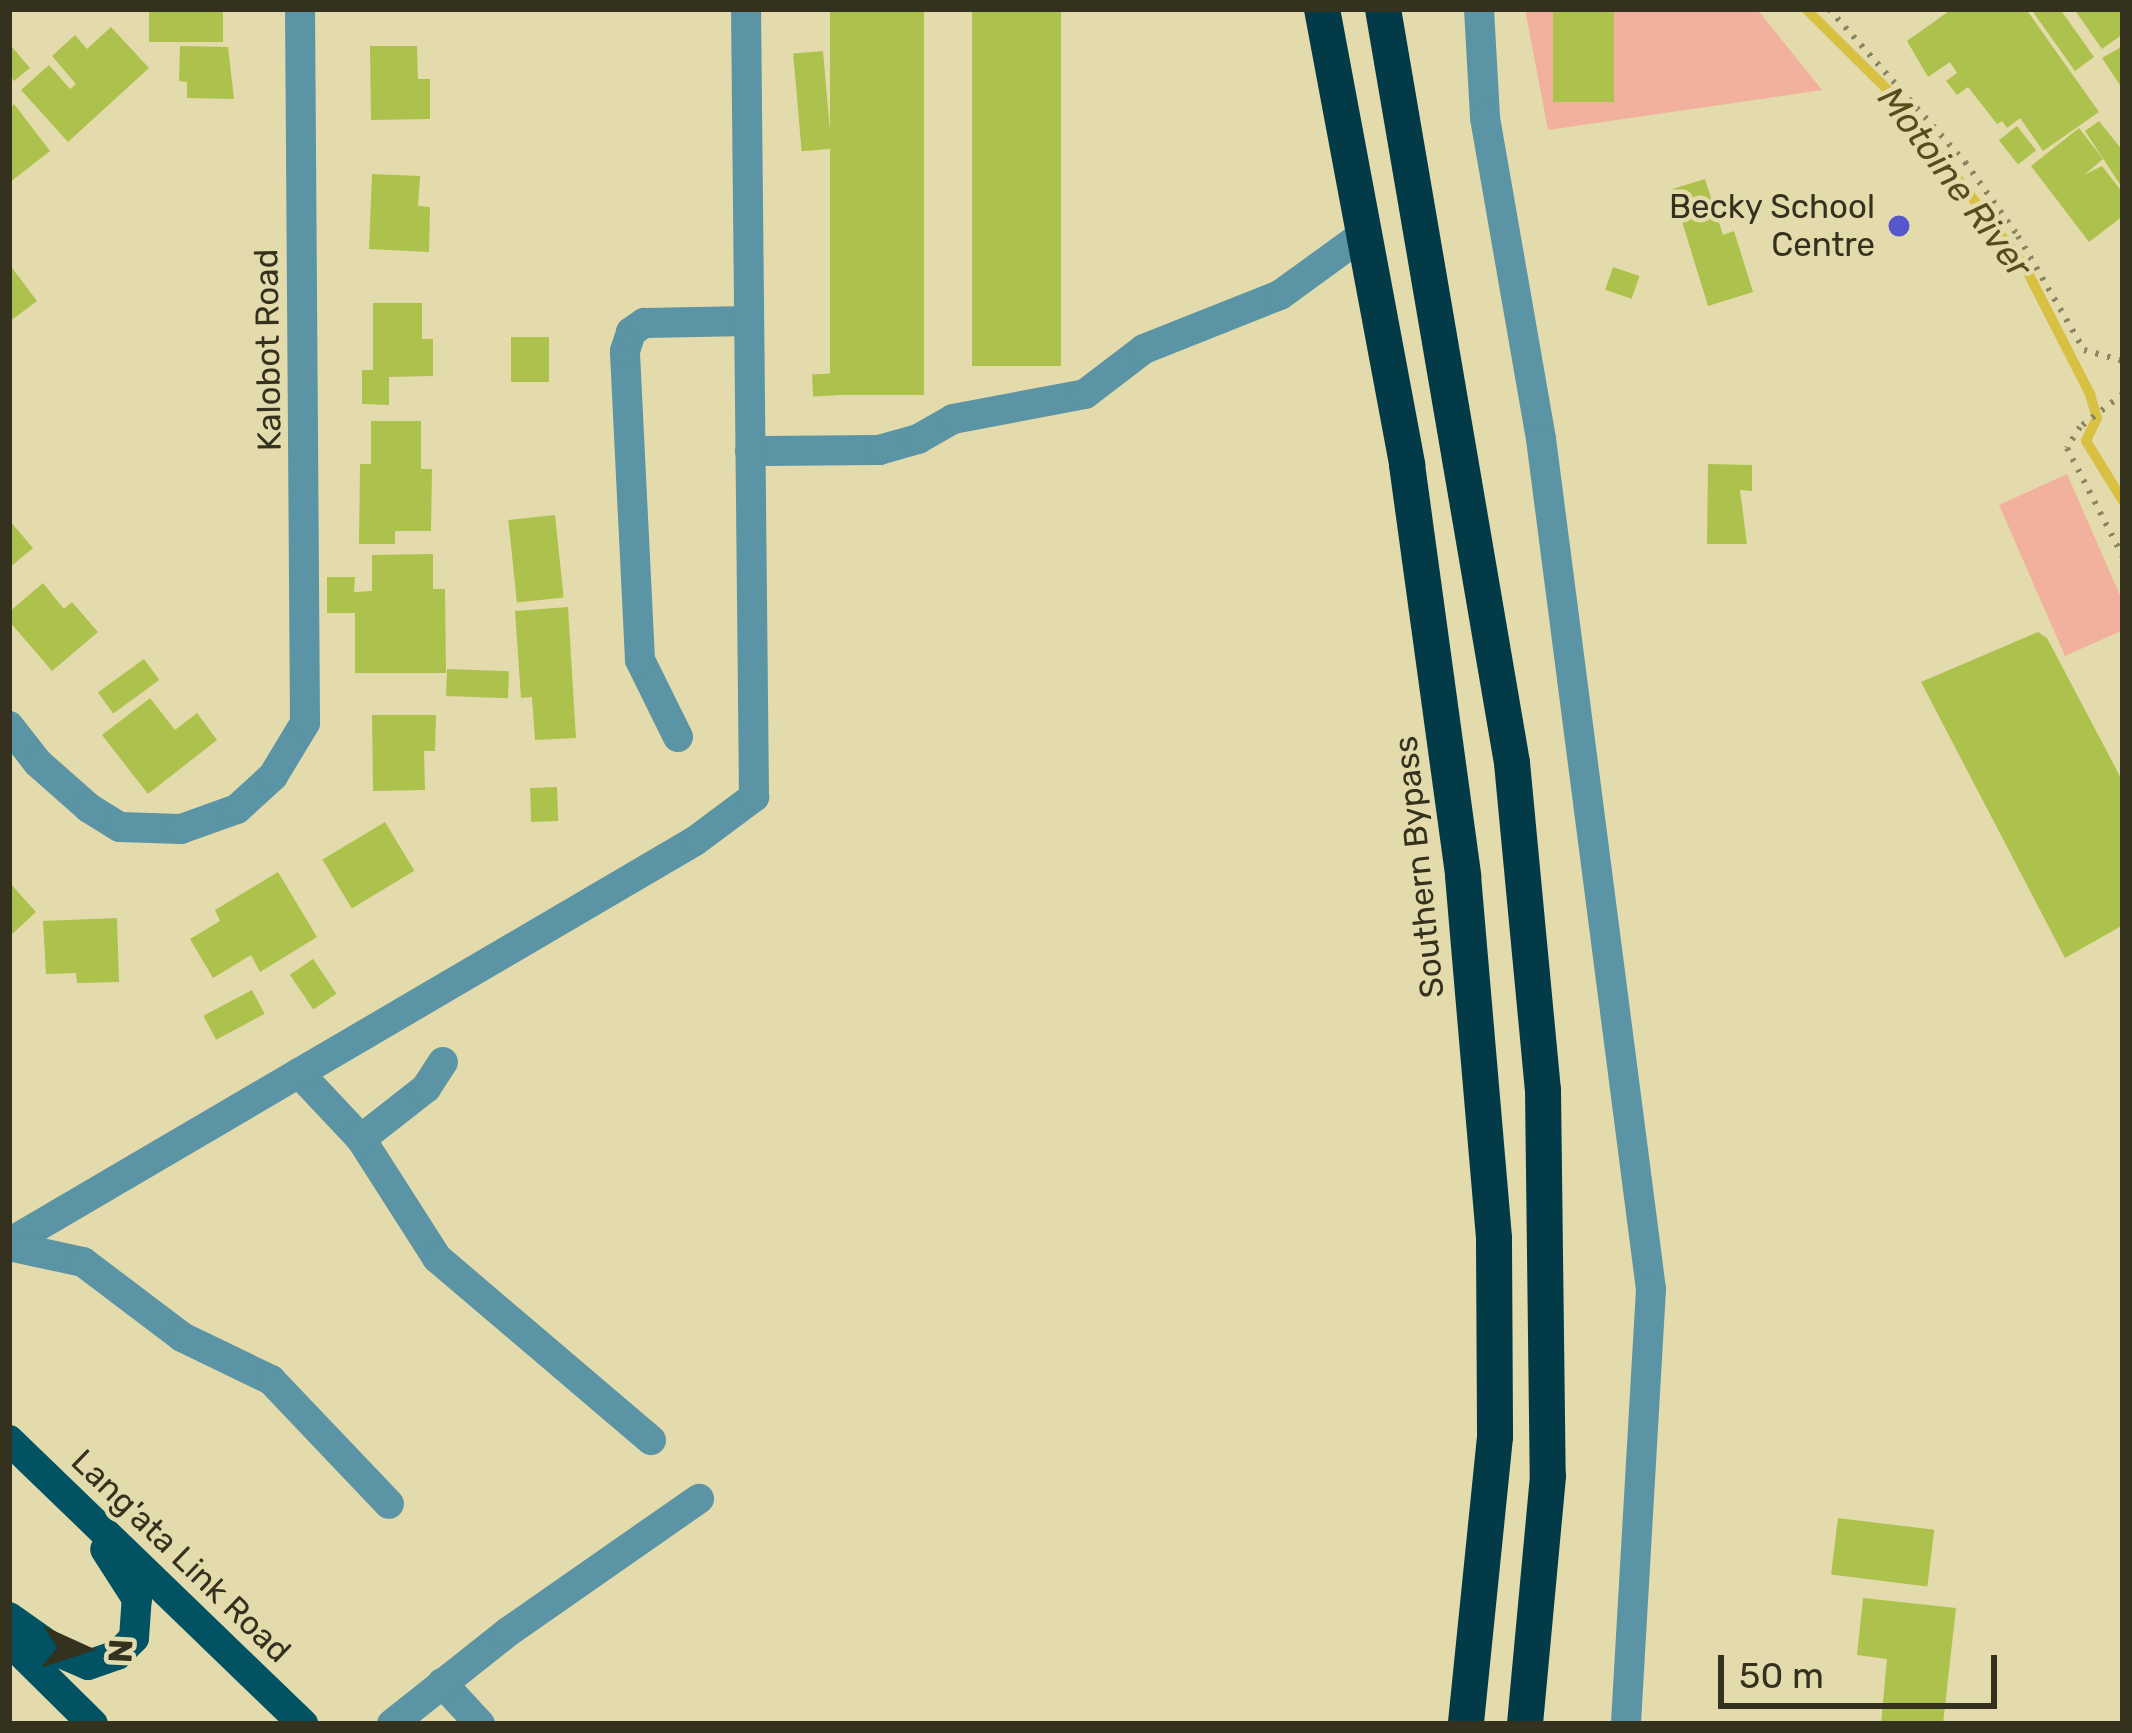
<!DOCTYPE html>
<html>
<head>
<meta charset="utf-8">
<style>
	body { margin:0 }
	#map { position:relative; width:2132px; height:1733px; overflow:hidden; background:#e4dbac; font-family:Rubik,sans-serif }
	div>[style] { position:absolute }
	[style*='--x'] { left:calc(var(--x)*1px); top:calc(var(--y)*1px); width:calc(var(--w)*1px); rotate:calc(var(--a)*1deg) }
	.green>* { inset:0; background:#f1b19c }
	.stream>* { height:10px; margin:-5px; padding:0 5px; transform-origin:5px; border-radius:5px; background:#d8c043 }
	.building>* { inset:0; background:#adc14d; transform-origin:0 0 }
	.path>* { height:6px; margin-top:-3px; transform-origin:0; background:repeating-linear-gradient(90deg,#8c8665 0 3px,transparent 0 12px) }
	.minor>* { height:30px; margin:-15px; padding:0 15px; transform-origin:15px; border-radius:15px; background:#5b94a4 }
	.major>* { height:30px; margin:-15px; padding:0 15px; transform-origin:15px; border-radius:15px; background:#015364 }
	.highway>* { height:36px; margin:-18px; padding:0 18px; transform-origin:18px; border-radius:18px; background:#023a47 }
	.dots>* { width:33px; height:33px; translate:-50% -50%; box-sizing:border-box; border:6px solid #e4dbac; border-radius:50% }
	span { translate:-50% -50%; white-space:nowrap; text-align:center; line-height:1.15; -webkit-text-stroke:9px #e4dbac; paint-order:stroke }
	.poi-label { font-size:33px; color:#34311e }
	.right { translate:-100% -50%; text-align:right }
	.street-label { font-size:33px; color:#34311e }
	.water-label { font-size:36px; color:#574d1c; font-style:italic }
	.frame { position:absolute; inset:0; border:12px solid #34311e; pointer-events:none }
	.north { position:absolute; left:24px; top:1589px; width:120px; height:120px; -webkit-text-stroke:9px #e4dbac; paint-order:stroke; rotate:93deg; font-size:33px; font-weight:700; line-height:48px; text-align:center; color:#34311e }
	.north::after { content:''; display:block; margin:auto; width:42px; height:54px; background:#34311e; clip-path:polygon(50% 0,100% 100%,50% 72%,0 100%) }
	.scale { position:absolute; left:1718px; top:1655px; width:279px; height:54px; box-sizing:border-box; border:6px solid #34311e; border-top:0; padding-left:15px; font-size:36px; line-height:42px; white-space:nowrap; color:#34311e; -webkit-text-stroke:9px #e4dbac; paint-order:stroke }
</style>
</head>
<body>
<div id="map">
	<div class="green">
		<div style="clip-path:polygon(1525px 9px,1757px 9px,1822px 90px,1548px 130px)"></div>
		<div style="clip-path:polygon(2067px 474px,2123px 602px,2123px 630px,2065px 656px,1999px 505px)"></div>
	</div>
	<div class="stream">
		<div style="--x:1806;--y:9;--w:127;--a:44.7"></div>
		<div style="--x:1896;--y:98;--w:213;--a:52.6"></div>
		<div style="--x:2025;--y:267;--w:143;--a:62.9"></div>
		<div style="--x:2090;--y:394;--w:25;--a:74"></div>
		<div style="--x:2097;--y:418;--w:25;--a:116"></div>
		<div style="--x:2086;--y:441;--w:70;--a:58.3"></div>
	</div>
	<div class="building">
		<div style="left:149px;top:9px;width:74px;height:33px"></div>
		<div style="left:830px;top:9px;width:94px;height:386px"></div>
		<div style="left:972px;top:9px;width:89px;height:357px"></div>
		<div style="left:1553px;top:9px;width:61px;height:93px"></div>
		<div style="clip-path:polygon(1952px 9px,2026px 9px,2099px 112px,2043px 151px,2020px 118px,2007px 128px,2002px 121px,1997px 124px,1968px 87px,1957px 95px,1946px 81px,1957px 73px,1950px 62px,1928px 77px,1907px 41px)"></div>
		<div style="clip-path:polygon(2031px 9px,2060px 9px,2094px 57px,2075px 71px)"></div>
		<div style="clip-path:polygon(2074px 9px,2123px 9px,2123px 34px,2102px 49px)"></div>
		<div style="clip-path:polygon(111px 27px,149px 68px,68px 142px,21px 90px,49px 65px,70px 89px,76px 84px,52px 56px,75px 35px,87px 49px)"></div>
		<div style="clip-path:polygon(180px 46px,228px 47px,234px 99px,187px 98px,187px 82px,179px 81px)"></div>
		<div style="clip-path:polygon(370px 46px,417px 46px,418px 79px,430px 79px,430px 119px,371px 120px)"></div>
		<div style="clip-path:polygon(2123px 46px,2123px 83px,2120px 85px,2102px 58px)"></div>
		<div style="clip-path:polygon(12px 47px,30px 68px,14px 81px,9px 74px)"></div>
		<div style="left:823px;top:51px;width:98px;height:30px;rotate:85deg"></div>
		<div style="clip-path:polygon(14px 104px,50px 151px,9px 183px,9px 109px)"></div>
		<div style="clip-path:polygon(2099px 121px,2123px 151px,2123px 189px,2085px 131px)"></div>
		<div style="left:2017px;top:126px;width:31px;height:23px;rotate:52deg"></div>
		<div style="clip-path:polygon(2079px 128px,2103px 159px,2084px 175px,2102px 166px,2123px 193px,2123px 216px,2089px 242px,2031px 166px)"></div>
		<div style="clip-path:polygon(372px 174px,420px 176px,418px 206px,430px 207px,429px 252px,369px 249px)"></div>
		<div style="clip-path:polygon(1705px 179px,1723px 235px,1734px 231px,1753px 292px,1708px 306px,1672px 189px)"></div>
		<div style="clip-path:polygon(9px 264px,37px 301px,9px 322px)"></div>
		<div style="left:1613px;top:267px;width:28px;height:24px;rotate:19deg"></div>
		<div style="clip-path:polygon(373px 303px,422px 303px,422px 339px,433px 339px,433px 376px,389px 377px,389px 405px,362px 404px,362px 370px,373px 370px)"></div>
		<div style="left:511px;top:337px;width:38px;height:45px"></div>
		<div style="left:840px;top:373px;width:22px;height:28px;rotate:87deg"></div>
		<div style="clip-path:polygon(371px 421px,421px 421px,421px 469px,432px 469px,431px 531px,395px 531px,395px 544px,359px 544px,360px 464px,371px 464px)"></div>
		<div style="clip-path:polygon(1708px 464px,1752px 465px,1752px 491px,1740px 490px,1747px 544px,1707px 544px)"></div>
		<div style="left:555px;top:515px;width:83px;height:47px;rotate:84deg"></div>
		<div style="clip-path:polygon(9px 520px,33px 548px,9px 568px)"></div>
		<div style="clip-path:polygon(433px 554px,433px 589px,445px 589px,446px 673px,355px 673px,355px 613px,327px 613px,327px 577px,355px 577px,354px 592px,372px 591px,372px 555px)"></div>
		<div style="clip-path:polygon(43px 583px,64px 609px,72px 602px,98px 632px,52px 671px,9px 621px,9px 612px)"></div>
		<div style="clip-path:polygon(568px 607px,576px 738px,535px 740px,532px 697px,521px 698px,515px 611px)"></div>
		<div style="clip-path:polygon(2038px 632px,2047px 638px,2123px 782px,2123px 925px,2065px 958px,1921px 682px)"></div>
		<div style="left:144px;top:659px;width:26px;height:57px;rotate:54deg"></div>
		<div style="left:447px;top:669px;width:62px;height:27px;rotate:2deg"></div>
		<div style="clip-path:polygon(150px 698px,175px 730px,197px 713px,217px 740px,148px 794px,102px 735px)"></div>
		<div style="clip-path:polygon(372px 715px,436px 715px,435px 751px,424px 751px,425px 790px,373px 791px)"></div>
		<div style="left:557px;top:787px;width:34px;height:27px;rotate:88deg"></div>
		<div style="left:385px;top:822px;width:57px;height:73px;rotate:59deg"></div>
		<div style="clip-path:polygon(278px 872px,317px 937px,260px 972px,251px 955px,213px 978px,190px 939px,220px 921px,215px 910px)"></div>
		<div style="clip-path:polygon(9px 882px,36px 912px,9px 937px)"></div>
		<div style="clip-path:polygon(117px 918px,119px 982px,77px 983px,76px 973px,46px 974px,43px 921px)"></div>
		<div style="left:313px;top:959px;width:42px;height:28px;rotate:56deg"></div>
		<div style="left:252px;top:990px;width:27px;height:55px;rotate:62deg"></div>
		<div style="left:1838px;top:1518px;width:97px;height:57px;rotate:7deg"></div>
		<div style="clip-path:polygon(1863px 1598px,1956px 1608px,1943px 1724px,1881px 1724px,1887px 1659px,1857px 1655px)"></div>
	</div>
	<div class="path">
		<div style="--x:1829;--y:9;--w:205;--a:48.4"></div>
		<div style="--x:1965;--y:162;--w:91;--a:54.4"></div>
		<div style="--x:2018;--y:236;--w:132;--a:59.9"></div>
		<div style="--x:2084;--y:350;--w:41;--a:15.8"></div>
		<div style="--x:2123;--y:394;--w:54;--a:142.5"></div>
		<div style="--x:2080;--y:427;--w:25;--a:122"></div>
		<div style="--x:2067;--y:448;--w:123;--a:62.8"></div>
	</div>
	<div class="minor">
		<div style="--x:1479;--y:9;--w:109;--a:86.8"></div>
		<div style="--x:1485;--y:118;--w:326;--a:80.1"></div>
		<div style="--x:1541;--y:439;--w:857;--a:82.63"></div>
		<div style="--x:1651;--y:1289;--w:436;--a:93.3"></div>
		<div style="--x:750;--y:451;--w:129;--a:-0.4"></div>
		<div style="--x:879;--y:450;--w:41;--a:-15.8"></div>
		<div style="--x:918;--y:439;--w:40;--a:-29.7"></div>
		<div style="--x:953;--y:419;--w:134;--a:-10.7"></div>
		<div style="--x:1085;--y:394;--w:74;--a:-37.3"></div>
		<div style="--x:1144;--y:349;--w:146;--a:-21.7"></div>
		<div style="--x:1280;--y:295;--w:104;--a:-36"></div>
		<div style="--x:9;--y:726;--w:47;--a:51.9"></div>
		<div style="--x:38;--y:763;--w:68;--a:41.4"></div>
		<div style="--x:89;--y:808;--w:36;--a:32"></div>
		<div style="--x:120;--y:827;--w:61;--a:1.9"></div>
		<div style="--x:181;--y:829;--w:59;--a:-19.7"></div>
		<div style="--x:237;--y:809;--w:49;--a:-42.5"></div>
		<div style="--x:273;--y:776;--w:62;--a:-58.9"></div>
		<div style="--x:305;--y:723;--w:714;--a:-90.4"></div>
		<div style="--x:678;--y:737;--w:86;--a:-116.3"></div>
		<div style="--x:640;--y:660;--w:309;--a:-92.8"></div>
		<div style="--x:625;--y:351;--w:20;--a:-72"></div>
		<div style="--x:631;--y:332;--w:16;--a:-35"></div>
		<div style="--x:644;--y:323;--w:105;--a:-1.1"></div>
		<div style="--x:299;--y:1073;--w:91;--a:46.8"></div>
		<div style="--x:361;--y:1139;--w:141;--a:57.4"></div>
		<div style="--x:437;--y:1258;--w:281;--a:40.4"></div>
		<div style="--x:361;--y:1139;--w:83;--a:-38.1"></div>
		<div style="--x:426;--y:1088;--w:31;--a:-57"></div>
		<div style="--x:9;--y:1243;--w:795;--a:-30.37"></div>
		<div style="--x:695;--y:841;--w:74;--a:-36.7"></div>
		<div style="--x:754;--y:797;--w:788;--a:-90.58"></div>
		<div style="--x:9;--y:1246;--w:76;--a:12.2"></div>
		<div style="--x:83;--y:1262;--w:124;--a:37.1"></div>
		<div style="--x:182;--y:1337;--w:99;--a:25.8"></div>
		<div style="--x:271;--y:1380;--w:171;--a:46.4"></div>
		<div style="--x:442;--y:1683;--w:56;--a:47.2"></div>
		<div style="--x:392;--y:1724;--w:148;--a:-38.4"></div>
		<div style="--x:508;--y:1632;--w:233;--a:-34.9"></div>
	</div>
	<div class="major">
		<div style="--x:9;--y:1440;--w:409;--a:44"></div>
		<div style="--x:9;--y:1617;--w:62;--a:35.2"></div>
		<div style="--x:60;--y:1653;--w:30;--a:23"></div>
		<div style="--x:88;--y:1665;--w:31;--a:-19"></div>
		<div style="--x:117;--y:1655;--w:24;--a:-45"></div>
		<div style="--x:134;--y:1638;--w:39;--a:-86"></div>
		<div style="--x:137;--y:1599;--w:59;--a:-122.6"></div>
		<div style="--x:9;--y:1641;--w:118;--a:44.7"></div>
	</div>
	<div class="highway">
		<div style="--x:1322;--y:9;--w:464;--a:79.4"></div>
		<div style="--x:1407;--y:465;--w:415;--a:82.2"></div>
		<div style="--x:1463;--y:876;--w:364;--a:85.1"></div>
		<div style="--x:1494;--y:1239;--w:198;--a:89.7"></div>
		<div style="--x:1495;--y:1437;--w:288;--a:95.8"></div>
		<div style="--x:1383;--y:9;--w:765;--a:80.29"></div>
		<div style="--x:1512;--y:763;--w:328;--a:84.6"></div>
		<div style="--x:1543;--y:1090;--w:386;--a:89.3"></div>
		<div style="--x:1548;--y:1476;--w:249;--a:95.3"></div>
	</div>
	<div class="dots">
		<div style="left:1899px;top:226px;background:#5656cd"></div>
	</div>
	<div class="poi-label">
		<span class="right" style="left:1875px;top:226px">Becky School<br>Centre</span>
	</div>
	<div class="street-label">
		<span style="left:268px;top:350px;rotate:-91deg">Kalobot Road</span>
		<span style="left:1419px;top:867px;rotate:-96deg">Southern Bypass</span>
		<span style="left:181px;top:1556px;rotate:44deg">Lang'ata Link Road</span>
	</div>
	<div class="water-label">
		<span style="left:1955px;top:182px;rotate:53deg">Motoine River</span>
	</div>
	<div class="frame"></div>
	<div class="north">N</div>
	<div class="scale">50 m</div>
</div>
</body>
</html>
